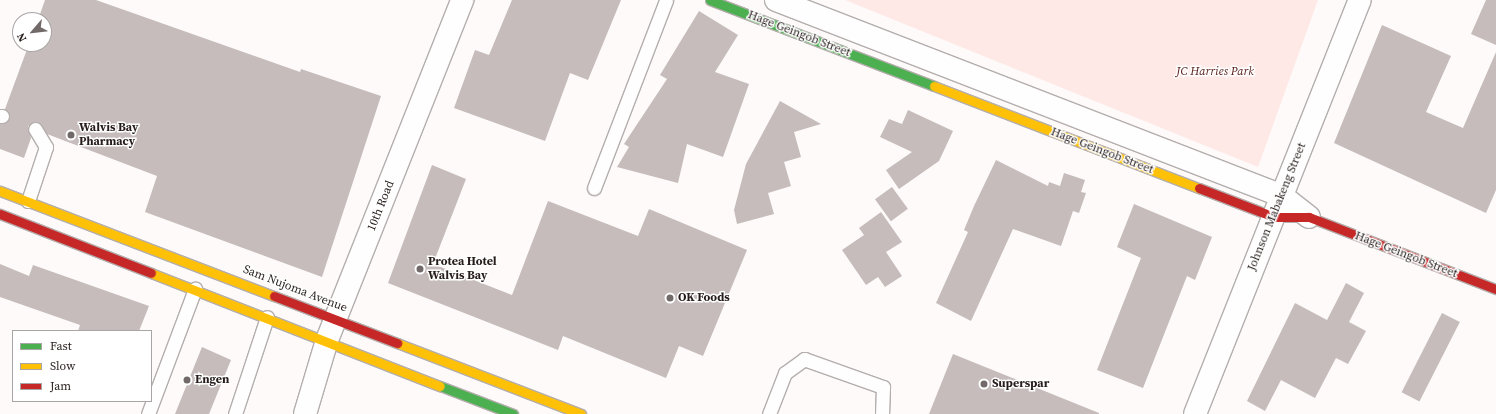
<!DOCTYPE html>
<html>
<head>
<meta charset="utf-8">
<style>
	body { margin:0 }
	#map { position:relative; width:1496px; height:414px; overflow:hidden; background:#fdfaf9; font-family:"Source Serif 4",serif }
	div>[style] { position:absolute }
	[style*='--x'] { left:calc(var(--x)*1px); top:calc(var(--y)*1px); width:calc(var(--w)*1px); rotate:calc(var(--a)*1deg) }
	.green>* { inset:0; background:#fee9e6 }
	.building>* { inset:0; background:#c5bcbb; transform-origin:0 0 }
	.roads { filter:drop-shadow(1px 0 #b4aead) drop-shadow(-1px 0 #b4aead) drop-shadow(0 1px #b4aead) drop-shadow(0 -1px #b4aead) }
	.lane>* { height:13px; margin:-6.5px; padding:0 6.5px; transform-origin:6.5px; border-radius:6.5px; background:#fffefe }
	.street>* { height:22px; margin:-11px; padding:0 11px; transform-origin:11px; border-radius:11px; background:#fffefe }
	.fast>* { height:9px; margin:-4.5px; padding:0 4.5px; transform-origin:4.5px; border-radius:4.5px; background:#4caf50 }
	.slow>* { height:9px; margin:-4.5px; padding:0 4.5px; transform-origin:4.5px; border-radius:4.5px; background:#ffc107 }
	.jam>* { height:9px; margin:-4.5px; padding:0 4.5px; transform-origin:4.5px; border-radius:4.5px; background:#c62828 }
	.dots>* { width:11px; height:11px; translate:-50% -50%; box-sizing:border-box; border:2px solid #fff; border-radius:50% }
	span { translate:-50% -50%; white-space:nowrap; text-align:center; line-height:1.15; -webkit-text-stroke:3px #fff; paint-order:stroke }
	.street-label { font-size:12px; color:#261d1b }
	.park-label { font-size:12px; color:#59211c; font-style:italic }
	.poi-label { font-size:12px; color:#261d1b; font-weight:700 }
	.left { translate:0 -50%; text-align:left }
	.legend { position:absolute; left:12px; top:330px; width:140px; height:72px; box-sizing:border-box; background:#fff; border:1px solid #a8a5a4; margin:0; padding:5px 7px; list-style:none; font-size:12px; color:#261d1b }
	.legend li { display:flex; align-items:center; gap:8px; height:20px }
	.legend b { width:20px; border:1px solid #a8a5a4 }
	.north { position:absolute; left:12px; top:12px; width:40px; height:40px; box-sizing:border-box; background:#fff; border:1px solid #a8a5a4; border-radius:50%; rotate:242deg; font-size:11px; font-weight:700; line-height:16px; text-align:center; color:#261d1b }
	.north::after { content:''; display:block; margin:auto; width:14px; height:18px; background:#716a69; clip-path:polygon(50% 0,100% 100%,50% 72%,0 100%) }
</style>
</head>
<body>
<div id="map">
	<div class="green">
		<div style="clip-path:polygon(845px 0,1318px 0,1258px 167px)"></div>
	</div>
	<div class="building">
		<div style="clip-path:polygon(45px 0,96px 0,300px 72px,301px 69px,381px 96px,322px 277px,145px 212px,157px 176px,47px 134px,38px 122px,28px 126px,31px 138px,24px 158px,0 149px,0 124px,9px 120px,5px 109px,29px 44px,44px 44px,44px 20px,38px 20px)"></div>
		<div style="clip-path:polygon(512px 0,621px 0,588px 80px,570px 73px,545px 141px,454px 108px,475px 50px,489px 55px)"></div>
		<div style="clip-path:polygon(1486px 0,1496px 0,1496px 45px,1471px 34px)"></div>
		<div style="clip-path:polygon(699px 11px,738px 35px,715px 72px,749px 84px,723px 157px,687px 144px,678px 183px,617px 167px,629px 147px,624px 144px,667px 79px,660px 75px)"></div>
		<div style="clip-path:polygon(1382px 25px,1451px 56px,1426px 112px,1463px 128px,1496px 52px,1496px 190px,1486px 213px,1334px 143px)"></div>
		<div style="clip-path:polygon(780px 101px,821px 124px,794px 132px,801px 157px,784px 162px,791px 186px,768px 193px,774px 214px,737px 224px,734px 210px,746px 164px)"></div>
		<div style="clip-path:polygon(908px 110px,953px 131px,939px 161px,899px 189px,886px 170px,912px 152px,880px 137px,889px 119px,902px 124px)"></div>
		<div style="clip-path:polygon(996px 160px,1048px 186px,1049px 182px,1060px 186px,1064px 173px,1085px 180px,1081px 192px,1086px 193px,1079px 213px,1073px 211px,1061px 246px,1013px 229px,971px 321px,936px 303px,968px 232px,964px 230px,974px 206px)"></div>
		<div style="clip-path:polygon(432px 165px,466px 179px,433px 264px,512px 295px,548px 201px,638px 236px,649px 209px,747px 250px,703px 356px,679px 346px,666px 378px,563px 336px,558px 350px,388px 283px)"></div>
		<div style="left:892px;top:187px;width:27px;height:21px;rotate:54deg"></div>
		<div style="clip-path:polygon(1134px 204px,1212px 237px,1195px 280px,1187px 276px,1143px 388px,1097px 370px,1141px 258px,1117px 247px)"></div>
		<div style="clip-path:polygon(881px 212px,902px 242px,886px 252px,902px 276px,885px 287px,878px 277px,866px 285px,842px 250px,864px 235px,859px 228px)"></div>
		<div style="clip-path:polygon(0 264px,29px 276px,33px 265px,149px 306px,139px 331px,78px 331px,80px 325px,0 297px)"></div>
		<div style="clip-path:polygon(1346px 283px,1364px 293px,1349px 322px,1366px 331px,1348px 364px,1336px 358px,1315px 398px,1281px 380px,1265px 411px,1247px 401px,1295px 303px,1327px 320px)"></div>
		<div style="left:1442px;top:313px;width:20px;height:89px;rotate:27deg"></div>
		<div style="clip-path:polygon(202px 347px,231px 360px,209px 414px,175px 414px)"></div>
		<div style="clip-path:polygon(953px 354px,1099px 413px,1099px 414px,929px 414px)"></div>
	</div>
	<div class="roads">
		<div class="lane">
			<div style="--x:0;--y:116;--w:2;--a:0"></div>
			<div style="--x:594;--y:188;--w:201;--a:-69"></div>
			<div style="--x:28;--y:201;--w:57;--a:-71.6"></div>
			<div style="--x:46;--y:147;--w:21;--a:-121"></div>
			<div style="--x:148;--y:414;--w:134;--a:-69.4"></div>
			<div style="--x:235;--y:414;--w:102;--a:-71.7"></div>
			<div style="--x:769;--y:414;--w:44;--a:-68.7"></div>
			<div style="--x:785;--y:373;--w:24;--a:-36"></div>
			<div style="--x:804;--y:359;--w:84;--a:19.5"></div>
			<div style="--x:883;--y:387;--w:27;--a:92"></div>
		</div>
		<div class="street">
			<div style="--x:776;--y:0;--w:543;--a:21.17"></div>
			<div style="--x:1282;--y:196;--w:34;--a:38"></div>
			<div style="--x:305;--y:414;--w:77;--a:-73.4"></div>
			<div style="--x:327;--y:340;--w:366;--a:-68.3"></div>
			<div style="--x:1195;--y:414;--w:446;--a:-68.3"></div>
		</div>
		<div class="fast">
			<div style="--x:710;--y:0;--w:240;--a:21"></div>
			<div style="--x:440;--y:386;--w:78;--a:21"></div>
		</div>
		<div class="slow">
			<div style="--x:934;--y:86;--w:284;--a:21.1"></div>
			<div style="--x:0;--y:191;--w:293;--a:21"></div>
			<div style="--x:151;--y:273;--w:310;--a:21.4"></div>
			<div style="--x:397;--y:343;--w:197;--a:21.1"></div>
		</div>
		<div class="jam">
			<div style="--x:1199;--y:188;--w:80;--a:21.1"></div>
			<div style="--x:1274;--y:217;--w:35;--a:0"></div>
			<div style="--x:1309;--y:217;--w:200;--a:21.1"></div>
			<div style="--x:0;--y:214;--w:162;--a:21.3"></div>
			<div style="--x:274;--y:296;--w:132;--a:20.9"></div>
		</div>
	</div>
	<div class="dots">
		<div style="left:71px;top:135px;background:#716a69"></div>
		<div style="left:420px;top:269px;background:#716a69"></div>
		<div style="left:670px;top:298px;background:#716a69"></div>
		<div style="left:187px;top:380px;background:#716a69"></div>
		<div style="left:984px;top:384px;background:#716a69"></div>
	</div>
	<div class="street-label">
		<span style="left:799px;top:34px;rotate:21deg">Hage Geingob Street</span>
		<span style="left:1102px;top:151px;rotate:21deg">Hage Geingob Street</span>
		<span style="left:381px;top:206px;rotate:-68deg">10th Road</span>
		<span style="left:1277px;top:207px;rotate:-68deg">Johnson Mabakeng Street</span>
		<span style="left:1406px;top:255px;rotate:21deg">Hage Geingob Street</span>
		<span style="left:295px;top:289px;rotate:21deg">Sam Nujoma Avenue</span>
	</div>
	<div class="park-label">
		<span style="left:1215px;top:72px">JC Harries Park</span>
	</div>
	<div class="poi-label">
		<span class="left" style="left:79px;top:135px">Walvis Bay<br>Pharmacy</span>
		<span class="left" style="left:428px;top:269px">Protea Hotel<br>Walvis Bay</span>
		<span class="left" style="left:678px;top:298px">OK Foods</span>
		<span class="left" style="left:195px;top:380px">Engen</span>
		<span class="left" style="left:992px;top:384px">Superspar</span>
	</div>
	<ul class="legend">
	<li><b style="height:5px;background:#4caf50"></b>Fast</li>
	<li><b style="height:5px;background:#ffc107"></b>Slow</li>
	<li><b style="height:5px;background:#c62828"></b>Jam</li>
	</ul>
	<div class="north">N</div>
</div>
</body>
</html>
